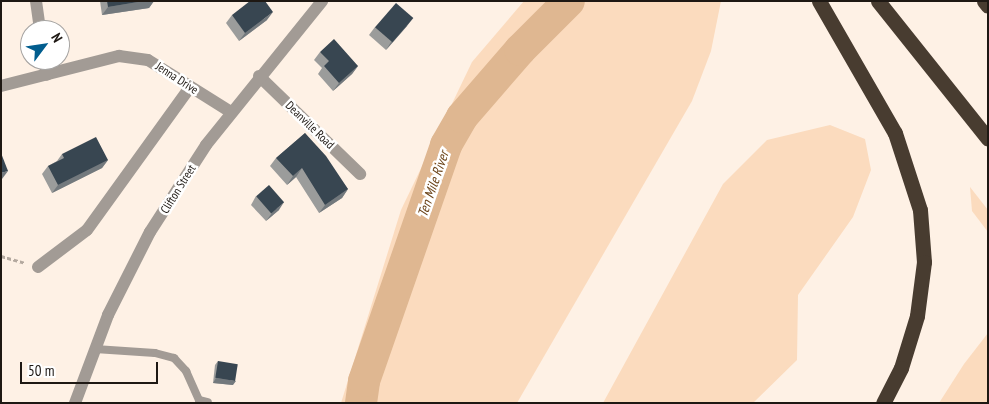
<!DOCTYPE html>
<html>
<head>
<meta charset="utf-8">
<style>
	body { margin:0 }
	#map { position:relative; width:989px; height:404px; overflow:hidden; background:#fef1e5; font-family:"PT Sans Narrow",sans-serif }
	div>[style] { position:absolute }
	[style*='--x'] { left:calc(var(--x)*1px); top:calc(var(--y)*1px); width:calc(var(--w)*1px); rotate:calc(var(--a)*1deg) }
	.green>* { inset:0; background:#fbdbbe }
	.river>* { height:32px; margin:-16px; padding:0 16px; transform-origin:16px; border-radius:16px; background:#dfb791 }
	.path>* { height:3px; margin-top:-1.5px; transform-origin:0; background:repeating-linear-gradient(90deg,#b4a99f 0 4px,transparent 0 6.5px) }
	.lane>* { height:8px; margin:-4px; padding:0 4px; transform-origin:4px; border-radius:4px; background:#a29b95 }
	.street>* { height:12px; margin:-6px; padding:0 6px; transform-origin:6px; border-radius:6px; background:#a29b95 }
	.highway>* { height:15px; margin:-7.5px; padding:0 7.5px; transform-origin:7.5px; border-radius:7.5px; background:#483c30 }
	.wall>* { inset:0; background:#9b9c9b }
	.shaded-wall>* { inset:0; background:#73797d }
	.building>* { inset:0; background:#384651; transform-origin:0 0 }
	span { translate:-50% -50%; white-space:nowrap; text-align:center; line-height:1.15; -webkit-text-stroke:5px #fff; paint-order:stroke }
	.street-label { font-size:12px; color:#1e1813 }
	.water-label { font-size:14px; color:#6b4318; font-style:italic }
	.frame { position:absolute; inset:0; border:2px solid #1e1813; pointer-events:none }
	.north { position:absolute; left:20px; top:20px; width:50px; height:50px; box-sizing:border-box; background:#fff; border:1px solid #a5a3a1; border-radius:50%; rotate:59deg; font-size:14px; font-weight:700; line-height:20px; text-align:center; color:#1e1813 }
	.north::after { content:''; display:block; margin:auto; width:18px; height:22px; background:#015d8e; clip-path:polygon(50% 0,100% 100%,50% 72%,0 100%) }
	.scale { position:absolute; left:20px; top:362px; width:138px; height:22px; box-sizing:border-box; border:2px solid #1e1813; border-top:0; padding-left:6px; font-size:15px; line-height:18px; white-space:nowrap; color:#1e1813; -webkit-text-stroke:4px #fff; paint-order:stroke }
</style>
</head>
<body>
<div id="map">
	<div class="green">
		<div style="clip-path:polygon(524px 1px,721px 1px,711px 51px,692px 101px,517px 403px,341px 403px,401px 210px,472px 62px)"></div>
		<div style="clip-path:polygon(830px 125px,865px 139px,871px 170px,853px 217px,798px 295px,797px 360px,753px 403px,603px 403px,723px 184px,767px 140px)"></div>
		<div style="clip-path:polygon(970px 187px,988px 210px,988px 232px,972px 211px)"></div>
		<div style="clip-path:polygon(988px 333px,988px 403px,939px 403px,964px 364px)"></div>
	</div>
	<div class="river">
		<div style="--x:361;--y:403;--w:22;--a:-82"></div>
		<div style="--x:364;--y:381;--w:250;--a:-70.8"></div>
		<div style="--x:446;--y:145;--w:32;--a:-60"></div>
		<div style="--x:462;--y:117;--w:89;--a:-49.1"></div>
		<div style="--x:520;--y:50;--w:69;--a:-45"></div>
	</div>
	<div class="path">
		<div style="--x:1;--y:256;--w:25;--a:16"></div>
	</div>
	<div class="lane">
		<div style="--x:95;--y:349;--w:60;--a:3.8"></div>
		<div style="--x:155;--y:353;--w:20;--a:15"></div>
		<div style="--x:174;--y:358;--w:18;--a:47"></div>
		<div style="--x:186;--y:371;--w:32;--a:66"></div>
		<div style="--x:199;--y:400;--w:9;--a:13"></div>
	</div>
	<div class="street">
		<div style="--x:36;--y:1;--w:29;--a:82"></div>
		<div style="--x:44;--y:60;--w:15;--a:79"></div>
		<div style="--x:259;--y:76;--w:141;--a:44.1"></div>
		<div style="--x:1;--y:86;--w:122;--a:-14.3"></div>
		<div style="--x:119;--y:56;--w:29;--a:8"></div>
		<div style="--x:148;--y:60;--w:98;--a:32.1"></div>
		<div style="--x:38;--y:267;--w:61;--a:-37.1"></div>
		<div style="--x:87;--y:230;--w:176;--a:-54.2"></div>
		<div style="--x:75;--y:403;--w:94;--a:-69.4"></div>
		<div style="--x:108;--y:315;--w:93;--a:-63.2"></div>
		<div style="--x:150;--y:232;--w:103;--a:-57.2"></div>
		<div style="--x:206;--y:145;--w:185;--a:-51.1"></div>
	</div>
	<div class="highway">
		<div style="--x:819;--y:1;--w:152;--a:60.1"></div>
		<div style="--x:895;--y:133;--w:81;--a:72"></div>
		<div style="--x:920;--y:210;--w:52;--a:85.6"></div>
		<div style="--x:924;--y:262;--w:54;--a:97.4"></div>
		<div style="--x:917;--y:316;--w:54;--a:107.1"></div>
		<div style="--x:901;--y:368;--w:39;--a:117"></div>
		<div style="--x:878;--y:1;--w:176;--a:51.4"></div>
		<div style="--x:984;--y:1;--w:6;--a:51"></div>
	</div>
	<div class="wall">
		<div style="clip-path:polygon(100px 1px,154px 1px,149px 8px,102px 15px)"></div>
		<div style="clip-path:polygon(232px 15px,267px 20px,239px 41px,226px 23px)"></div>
		<div style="clip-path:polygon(407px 26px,386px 50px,369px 35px,375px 27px)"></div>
		<div style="clip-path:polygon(320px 52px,358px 66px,352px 74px,333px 91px,318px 74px,322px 68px,314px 60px)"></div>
		<div style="clip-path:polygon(305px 133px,348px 189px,342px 198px,319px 213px,296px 177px,287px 185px,270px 166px,276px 158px)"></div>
		<div style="clip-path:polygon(62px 154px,108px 160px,102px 168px,52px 193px,42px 174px,48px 166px,57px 161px)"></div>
		<div style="clip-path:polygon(256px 196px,279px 210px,266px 221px,251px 205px)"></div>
		<div style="clip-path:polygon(218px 361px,233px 385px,213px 383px,215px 365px)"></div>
	</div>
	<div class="shaded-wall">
		<div style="clip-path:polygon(144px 1px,154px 1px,149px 8px,102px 15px,108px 7px)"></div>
		<div style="clip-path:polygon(273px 12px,267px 20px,239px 41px,245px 33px)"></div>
		<div style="clip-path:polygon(413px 18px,407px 26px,386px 50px,391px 42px)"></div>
		<div style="clip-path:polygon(358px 66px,352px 74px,333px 91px,339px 83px)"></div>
		<div style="clip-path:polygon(108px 160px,102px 168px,52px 193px,58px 185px)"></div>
		<div style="clip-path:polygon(302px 168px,296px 177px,287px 185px,293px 176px)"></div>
		<div style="clip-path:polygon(8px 171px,2px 179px,1px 179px,1px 173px)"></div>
		<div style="clip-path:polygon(348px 189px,342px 198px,319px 213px,325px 205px)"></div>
		<div style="clip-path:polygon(284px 202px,279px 210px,266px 221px,272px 213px)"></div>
		<div style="clip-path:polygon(216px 378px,236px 381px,233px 385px,213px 383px)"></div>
	</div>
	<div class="building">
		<div style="clip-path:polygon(107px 1px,144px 1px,108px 7px)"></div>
		<div style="clip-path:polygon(250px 1px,265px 1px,273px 12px,245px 33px,232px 15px)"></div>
		<div style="left:396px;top:3px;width:23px;height:32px;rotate:41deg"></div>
		<div style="clip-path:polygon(334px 39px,358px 66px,339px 83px,324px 66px,329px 61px,320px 52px)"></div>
		<div style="clip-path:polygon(305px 133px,326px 156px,348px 189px,325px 205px,302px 168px,293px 176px,276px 158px)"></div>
		<div style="clip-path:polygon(96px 137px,108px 160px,58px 185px,48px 166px,64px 158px,62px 154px)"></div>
		<div style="clip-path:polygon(1px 153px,8px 171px,1px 173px)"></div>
		<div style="left:269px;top:185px;width:23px;height:17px;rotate:49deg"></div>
		<div style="left:218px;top:361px;width:20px;height:17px;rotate:9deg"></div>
	</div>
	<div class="street-label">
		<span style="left:177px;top:78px;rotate:33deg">Jenna Drive</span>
		<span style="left:310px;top:125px;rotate:44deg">Deanville Road</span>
		<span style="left:178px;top:189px;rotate:-58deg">Clifton Street</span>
	</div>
	<div class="water-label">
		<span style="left:433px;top:184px;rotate:-71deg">Ten Mile River</span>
	</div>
	<div class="frame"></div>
	<div class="north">N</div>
	<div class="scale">50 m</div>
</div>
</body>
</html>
